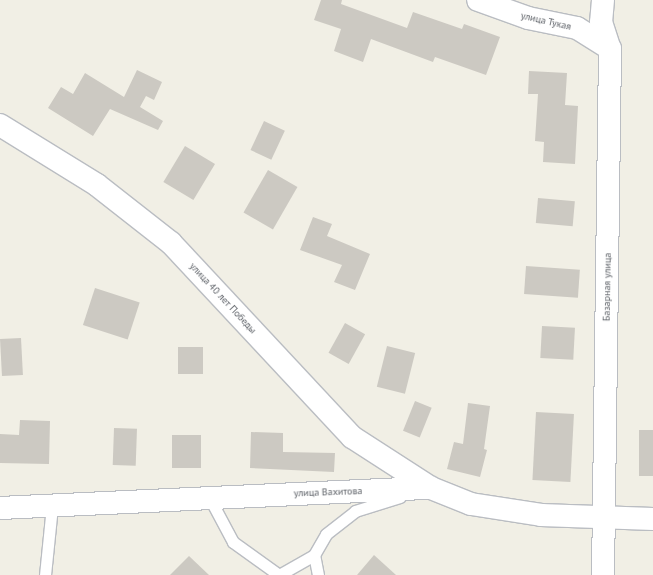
<!DOCTYPE html>
<html>
<head>
<meta charset="utf-8">
<style>
	body { margin:0 }
	#map { position:relative; width:653px; height:575px; overflow:hidden; background:#f1efe5; font-family:"PT Sans",sans-serif }
	div>[style] { position:absolute }
	[style*='--x'] { left:calc(var(--x)*1px); top:calc(var(--y)*1px); width:calc(var(--w)*1px); rotate:calc(var(--a)*1deg) }
	.building>* { inset:0; background:#ccc9c2; transform-origin:0 0 }
	.roads { filter:drop-shadow(1px 0 #babdc2) drop-shadow(-1px 0 #babdc2) drop-shadow(0 1px #babdc2) drop-shadow(0 -1px #babdc2) }
	.service>* { height:11px; margin:-5.5px; padding:0 5.5px; transform-origin:5.5px; border-radius:5.5px; background:#fff }
	.minor>* { height:22px; margin:-11px; padding:0 11px; transform-origin:11px; border-radius:11px; background:#fff }
	.tertiary>* { height:22px; margin:-11px; padding:0 11px; transform-origin:11px; border-radius:11px; background:#fff }
	span { translate:-50% -50%; white-space:nowrap; text-align:center; line-height:1.15; -webkit-text-stroke:3.5px #fff; paint-order:stroke }
	.street-label { font-size:10px; color:#5d6167 }
</style>
</head>
<body>
<div id="map">
	<div class="building">
		<div style="clip-path:polygon(321px 0,342px 0,341px 4px,407px 28px,413px 12px,462px 29px,464px 24px,500px 37px,486px 75px,435px 57px,433px 62px,371px 39px,363px 62px,334px 51px,341px 29px,314px 20px)"></div>
		<div style="clip-path:polygon(137px 70px,162px 82px,154px 100px,146px 96px,140px 107px,163px 121px,158px 130px,110px 109px,93px 136px,48px 108px,61px 87px,73px 94px,85px 73px,124px 97px)"></div>
		<div style="clip-path:polygon(529px 71px,567px 73px,565px 105px,578px 106px,575px 164px,543px 162px,544px 142px,535px 141px,538px 94px,528px 94px)"></div>
		<div style="left:264px;top:121px;width:23px;height:32px;rotate:25deg"></div>
		<div style="left:185px;top:146px;width:35px;height:42px;rotate:31deg"></div>
		<div style="left:268px;top:170px;width:34px;height:49px;rotate:30deg"></div>
		<div style="left:538px;top:198px;width:37px;height:25px;rotate:5deg"></div>
		<div style="clip-path:polygon(313px 217px,332px 224px,327px 236px,370px 254px,355px 290px,334px 282px,342px 265px,300px 250px)"></div>
		<div style="left:526px;top:266px;width:54px;height:28px;rotate:4deg"></div>
		<div style="left:95px;top:288px;width:47px;height:39px;rotate:18deg"></div>
		<div style="left:345px;top:323px;width:23px;height:34px;rotate:29deg"></div>
		<div style="left:542px;top:326px;width:33px;height:32px;rotate:3deg"></div>
		<div style="left:21px;top:338px;width:37px;height:21px;rotate:87deg"></div>
		<div style="left:387px;top:346px;width:29px;height:42px;rotate:14deg"></div>
		<div style="left:178px;top:347px;width:25px;height:27px"></div>
		<div style="left:415px;top:401px;width:18px;height:32px;rotate:22deg"></div>
		<div style="clip-path:polygon(468px 403px,490px 406px,484px 449px,487px 450px,480px 477px,447px 469px,454px 442px,463px 444px)"></div>
		<div style="left:536px;top:412px;width:38px;height:68px;rotate:3deg"></div>
		<div style="clip-path:polygon(20px 420px,50px 421px,49px 464px,0 463px,0 434px,19px 435px)"></div>
		<div style="left:114px;top:428px;width:23px;height:37px;rotate:2deg"></div>
		<div style="left:639px;top:430px;width:14px;height:46px"></div>
		<div style="clip-path:polygon(251px 432px,283px 433px,283px 452px,335px 453px,334px 472px,250px 468px)"></div>
		<div style="left:172px;top:435px;width:29px;height:33px"></div>
		<div style="clip-path:polygon(374px 555px,396px 575px,357px 575px)"></div>
		<div style="clip-path:polygon(189px 556px,209px 575px,170px 575px)"></div>
	</div>
	<div class="roads">
		<div class="service">
			<div style="--x:209;--y:497;--w:51;--a:61.9"></div>
			<div style="--x:233;--y:542;--w:57;--a:35.7"></div>
			<div style="--x:45;--y:575;--w:69;--a:-84.2"></div>
			<div style="--x:279;--y:575;--w:40;--a:-29.7"></div>
			<div style="--x:318;--y:575;--w:20;--a:-101"></div>
			<div style="--x:314;--y:555;--w:24;--a:-60"></div>
			<div style="--x:326;--y:534;--w:37;--a:-38"></div>
			<div style="--x:355;--y:511;--w:47;--a:-17.3"></div>
		</div>
		<div class="minor">
			<div style="--x:478;--y:0;--w:53;--a:19.8"></div>
			<div style="--x:528;--y:18;--w:50;--a:11.5"></div>
			<div style="--x:577;--y:28;--w:39;--a:32"></div>
			<div style="--x:603;--y:0;--w:22;--a:95"></div>
			<div style="--x:601;--y:22;--w:28;--a:72"></div>
			<div style="--x:610;--y:49;--w:526;--a:90.76"></div>
			<div style="--x:0;--y:508;--w:431;--a:-2.7"></div>
		</div>
		<div class="tertiary">
			<div style="--x:0;--y:125;--w:114;--a:31.7"></div>
			<div style="--x:97;--y:185;--w:94;--a:38.1"></div>
			<div style="--x:171;--y:243;--w:265;--a:47"></div>
			<div style="--x:352;--y:437;--w:94;--a:32.8"></div>
			<div style="--x:431;--y:488;--w:43;--a:21.8"></div>
			<div style="--x:471;--y:504;--w:71;--a:8.9"></div>
			<div style="--x:541;--y:515;--w:112;--a:2"></div>
		</div>
	</div>
	<div class="street-label">
		<span style="left:546px;top:21px;rotate:13deg">улица Тукая</span>
		<span style="left:607px;top:287px;rotate:-89deg">Базарная улица</span>
		<span style="left:223px;top:298px;rotate:47deg">улица 40 лет Победы</span>
		<span style="left:328px;top:492px;rotate:-2deg">улица Вахитова</span>
	</div>
</div>
</body>
</html>
